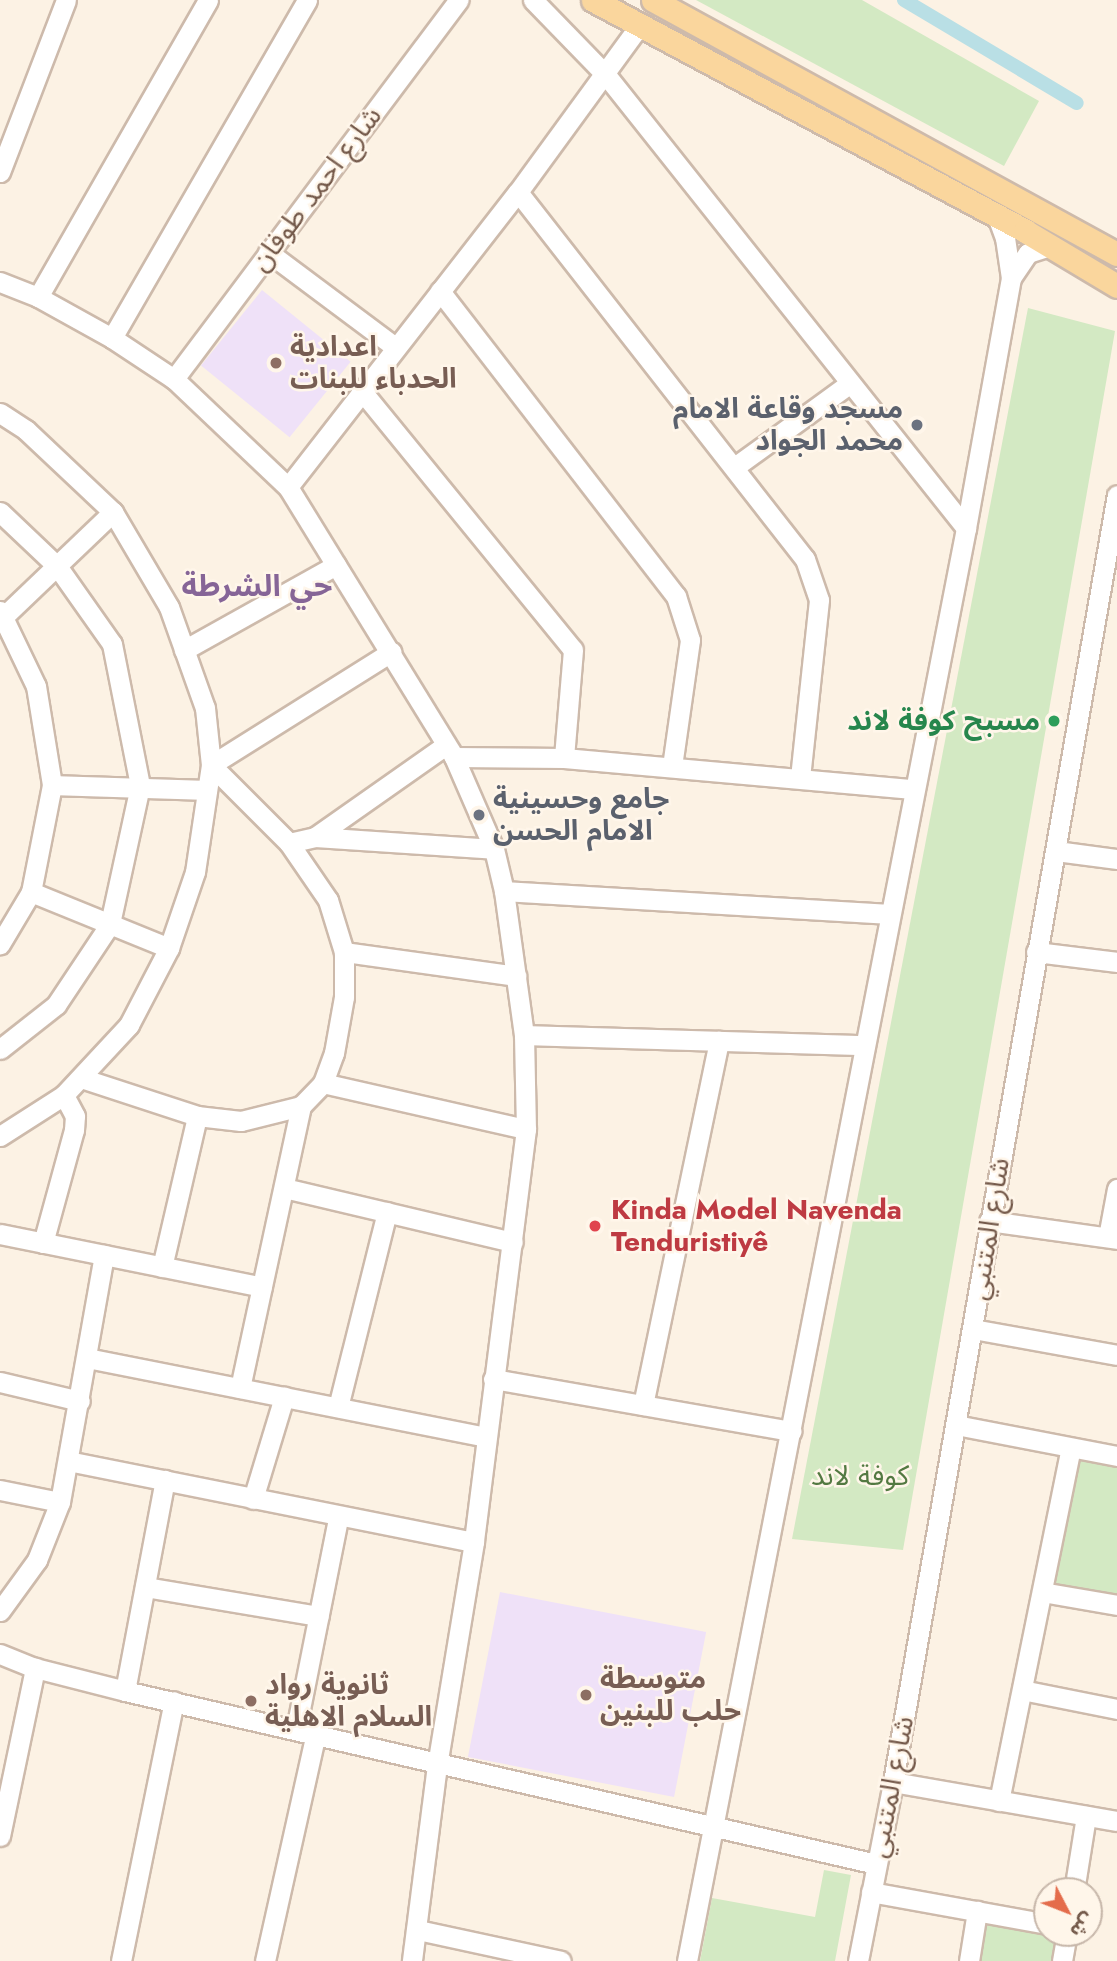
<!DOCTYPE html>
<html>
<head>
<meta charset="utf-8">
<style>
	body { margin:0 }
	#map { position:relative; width:1117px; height:1961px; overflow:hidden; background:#fcf2e4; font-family:Jost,"Noto Sans Arabic",sans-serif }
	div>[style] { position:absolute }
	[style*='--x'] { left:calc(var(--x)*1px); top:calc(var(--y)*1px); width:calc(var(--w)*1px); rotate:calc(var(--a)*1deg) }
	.education>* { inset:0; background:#efe1f8; transform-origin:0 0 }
	.green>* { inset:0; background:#d3e9c3 }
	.canal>* { height:14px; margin:-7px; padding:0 7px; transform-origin:7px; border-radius:7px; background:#b9dfe5 }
	.roads { filter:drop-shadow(2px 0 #cdbaab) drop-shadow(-2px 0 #cdbaab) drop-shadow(0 2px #cdbaab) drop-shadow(0 -2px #cdbaab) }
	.minor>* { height:19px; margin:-9.5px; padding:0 9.5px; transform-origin:9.5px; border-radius:9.5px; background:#fff }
	.major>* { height:23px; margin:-11.5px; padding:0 11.5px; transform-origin:11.5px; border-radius:11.5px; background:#fad69d }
	.dots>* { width:19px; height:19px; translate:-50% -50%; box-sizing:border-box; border:4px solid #fff6ea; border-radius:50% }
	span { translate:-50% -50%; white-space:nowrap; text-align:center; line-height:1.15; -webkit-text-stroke:5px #fff6ea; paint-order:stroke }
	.street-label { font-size:28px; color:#74594a }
	.education-label { font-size:28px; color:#785e54; font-weight:700 }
	.left { translate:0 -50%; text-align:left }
	.worship-label { font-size:28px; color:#5b616d; font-weight:700 }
	.right { translate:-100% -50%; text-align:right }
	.leisure-label { font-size:28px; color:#27864d; font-weight:700 }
	.health-label { font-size:28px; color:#be3a42; font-weight:700 }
	.park-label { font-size:28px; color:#537942 }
	.neighbourhood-label { font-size:30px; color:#866597; font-weight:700 }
	.north { position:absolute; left:1033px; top:1877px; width:70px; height:70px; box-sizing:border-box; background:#fff6ea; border:2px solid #c7b7aa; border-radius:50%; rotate:132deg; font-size:19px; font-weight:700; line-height:28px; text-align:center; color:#74594a }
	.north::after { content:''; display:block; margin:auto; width:24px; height:32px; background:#e46c4b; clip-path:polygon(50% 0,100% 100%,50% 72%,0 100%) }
</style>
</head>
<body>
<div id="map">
	<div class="education">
		<div style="left:262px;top:290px;width:114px;height:97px;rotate:39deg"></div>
		<div style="left:500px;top:1592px;width:210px;height:168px;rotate:11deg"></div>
	</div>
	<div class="green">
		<div style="clip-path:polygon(696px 0,862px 0,1039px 101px,1004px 166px)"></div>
		<div style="clip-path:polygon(1028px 308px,1115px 331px,903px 1550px,792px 1539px)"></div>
		<div style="clip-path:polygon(1077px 1457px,1117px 1465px,1117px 1596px,1053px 1584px)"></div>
		<div style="clip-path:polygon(824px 1870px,851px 1875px,835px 1961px,700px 1961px,712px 1898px,815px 1917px)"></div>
		<div style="clip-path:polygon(986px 1922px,1058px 1935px,1053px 1961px,978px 1961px)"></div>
	</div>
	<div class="canal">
		<div style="--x:904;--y:0;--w:201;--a:30.8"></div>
	</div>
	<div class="roads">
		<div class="minor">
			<div style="--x:533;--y:0;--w:105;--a:45.8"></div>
			<div style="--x:606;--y:75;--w:579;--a:51.53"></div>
			<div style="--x:0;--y:172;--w:184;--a:-69"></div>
			<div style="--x:518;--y:192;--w:466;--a:52"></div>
			<div style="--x:805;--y:559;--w:43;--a:71.1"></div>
			<div style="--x:819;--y:600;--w:179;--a:96.1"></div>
			<div style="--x:268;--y:252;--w:159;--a:36.8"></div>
			<div style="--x:1011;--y:278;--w:30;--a:-56"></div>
			<div style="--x:1028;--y:253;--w:23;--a:-18"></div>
			<div style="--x:0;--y:282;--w:41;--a:21.5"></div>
			<div style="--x:38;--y:297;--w:85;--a:29"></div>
			<div style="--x:112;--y:338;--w:74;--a:33.5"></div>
			<div style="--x:174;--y:379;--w:157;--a:43.5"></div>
			<div style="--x:288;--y:487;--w:317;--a:58.4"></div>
			<div style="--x:454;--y:757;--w:100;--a:66.5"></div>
			<div style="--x:494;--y:849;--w:43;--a:76.6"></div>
			<div style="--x:504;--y:891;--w:145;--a:82.1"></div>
			<div style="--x:524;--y:1035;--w:94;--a:88.8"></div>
			<div style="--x:526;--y:1129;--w:416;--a:97.2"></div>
			<div style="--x:474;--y:1542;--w:226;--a:99.4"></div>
			<div style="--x:437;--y:1765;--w:198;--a:97.3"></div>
			<div style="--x:440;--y:291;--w:386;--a:52.3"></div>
			<div style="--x:676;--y:596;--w:46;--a:72.3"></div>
			<div style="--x:690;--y:640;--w:127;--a:98.1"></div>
			<div style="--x:38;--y:297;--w:342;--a:-60.2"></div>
			<div style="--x:112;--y:338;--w:390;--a:-60"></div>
			<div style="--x:174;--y:379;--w:474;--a:-53.1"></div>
			<div style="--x:361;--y:390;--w:335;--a:50.8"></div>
			<div style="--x:573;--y:650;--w:108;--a:94.8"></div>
			<div style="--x:0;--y:413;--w:31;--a:33"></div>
			<div style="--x:26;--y:430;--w:120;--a:43.3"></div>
			<div style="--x:113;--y:512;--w:110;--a:59.5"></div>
			<div style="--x:169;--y:607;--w:107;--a:70.4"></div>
			<div style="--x:205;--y:708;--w:57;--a:84"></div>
			<div style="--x:211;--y:765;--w:108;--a:98.5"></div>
			<div style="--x:195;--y:872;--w:80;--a:108.9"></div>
			<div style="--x:169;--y:948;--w:87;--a:117.5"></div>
			<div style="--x:129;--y:1025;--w:96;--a:132.9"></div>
			<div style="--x:64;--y:1095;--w:76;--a:147.4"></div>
			<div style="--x:736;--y:466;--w:140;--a:-36"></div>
			<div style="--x:288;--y:487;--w:374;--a:-52.1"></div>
			<div style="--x:518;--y:192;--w:207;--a:-53.9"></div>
			<div style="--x:0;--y:512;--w:79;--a:43.5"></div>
			<div style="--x:57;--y:566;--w:95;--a:54.8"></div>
			<div style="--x:112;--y:644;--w:145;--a:78.8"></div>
			<div style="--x:140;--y:786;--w:141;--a:102.3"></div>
			<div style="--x:110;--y:924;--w:97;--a:123.7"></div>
			<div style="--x:56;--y:1005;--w:71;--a:141.8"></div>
			<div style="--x:0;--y:611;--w:83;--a:64.4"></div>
			<div style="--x:36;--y:686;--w:100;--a:80.8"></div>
			<div style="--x:52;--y:785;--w:109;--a:101.1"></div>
			<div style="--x:31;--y:892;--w:61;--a:120.8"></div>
			<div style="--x:0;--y:620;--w:156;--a:-43.7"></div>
			<div style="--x:184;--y:650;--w:174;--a:-29.2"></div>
			<div style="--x:454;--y:757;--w:110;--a:0.5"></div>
			<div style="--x:564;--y:758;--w:350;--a:5.1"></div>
			<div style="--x:52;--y:785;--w:155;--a:1.8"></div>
			<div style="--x:315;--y:837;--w:179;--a:3.8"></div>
			<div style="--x:289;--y:843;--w:27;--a:-13"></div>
			<div style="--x:315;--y:837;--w:160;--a:-35.1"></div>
			<div style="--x:1056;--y:851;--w:62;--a:7.5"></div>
			<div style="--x:504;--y:891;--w:386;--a:3.4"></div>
			<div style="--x:31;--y:892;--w:149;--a:22.1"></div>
			<div style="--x:344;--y:952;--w:174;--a:7.9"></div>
			<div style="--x:1036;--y:952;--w:82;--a:7"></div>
			<div style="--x:524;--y:1035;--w:341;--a:1.7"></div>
			<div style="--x:81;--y:1078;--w:122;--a:18.1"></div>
			<div style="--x:197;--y:1116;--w:44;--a:6.5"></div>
			<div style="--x:241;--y:1121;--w:62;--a:-14"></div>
			<div style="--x:301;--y:1106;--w:32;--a:-46"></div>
			<div style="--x:323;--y:1083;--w:32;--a:-70"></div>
			<div style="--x:334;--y:1053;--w:57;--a:-79.9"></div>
			<div style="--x:344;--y:997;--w:45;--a:-90"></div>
			<div style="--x:344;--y:952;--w:54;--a:-107.1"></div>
			<div style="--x:328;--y:900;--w:69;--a:-124.4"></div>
			<div style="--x:289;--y:843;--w:110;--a:-135"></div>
			<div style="--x:211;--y:765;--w:213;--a:-32.1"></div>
			<div style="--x:323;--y:1083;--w:208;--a:12.8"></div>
			<div style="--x:284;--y:1188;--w:235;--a:13.3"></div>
			<div style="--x:989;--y:1221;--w:129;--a:8"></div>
			<div style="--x:0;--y:1234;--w:267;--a:11.4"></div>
			<div style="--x:1108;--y:1237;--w:49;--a:-79.4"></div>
			<div style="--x:43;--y:1243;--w:117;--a:-74.7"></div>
			<div style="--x:74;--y:1130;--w:14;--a:-86"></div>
			<div style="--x:75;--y:1116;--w:24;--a:-118"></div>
			<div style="--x:162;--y:1267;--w:155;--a:-76.9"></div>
			<div style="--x:973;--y:1329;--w:146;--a:10.2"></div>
			<div style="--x:87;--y:1358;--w:407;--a:11.2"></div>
			<div style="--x:493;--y:1379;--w:303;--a:9.9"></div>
			<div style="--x:0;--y:1382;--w:82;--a:13.4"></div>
			<div style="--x:240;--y:1388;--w:289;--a:-77.8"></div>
			<div style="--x:643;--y:1405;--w:372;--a:-78.2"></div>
			<div style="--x:338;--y:1407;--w:201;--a:-75.9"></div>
			<div style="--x:956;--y:1425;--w:164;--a:10.9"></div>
			<div style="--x:68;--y:1461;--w:414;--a:11.3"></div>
			<div style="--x:0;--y:1490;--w:61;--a:11.3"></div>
			<div style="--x:253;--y:1499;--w:107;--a:-73.1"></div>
			<div style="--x:145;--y:1587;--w:176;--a:9.5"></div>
			<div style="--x:1042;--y:1592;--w:76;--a:9.8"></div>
			<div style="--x:0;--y:1611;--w:63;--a:-54"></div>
			<div style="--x:37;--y:1560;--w:62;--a:-68.4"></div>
			<div style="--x:60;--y:1502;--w:251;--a:-79.9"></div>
			<div style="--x:0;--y:1654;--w:38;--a:22"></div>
			<div style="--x:35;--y:1668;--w:93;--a:14.3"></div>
			<div style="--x:125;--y:1691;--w:771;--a:12.97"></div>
			<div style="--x:1022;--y:1690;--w:97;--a:11.3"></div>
			<div style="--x:125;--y:1691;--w:215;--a:-79.3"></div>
			<div style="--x:296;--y:1729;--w:215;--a:-78.7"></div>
			<div style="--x:893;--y:1782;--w:227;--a:9.9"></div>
			<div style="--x:999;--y:1801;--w:360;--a:-78.5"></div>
			<div style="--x:0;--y:1836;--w:172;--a:-78.2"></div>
			<div style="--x:1074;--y:1891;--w:76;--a:-80.9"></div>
			<div style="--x:871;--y:1892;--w:179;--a:10.3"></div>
			<div style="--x:418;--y:1930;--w:146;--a:12.2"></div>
			<div style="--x:121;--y:1961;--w:265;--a:-78.5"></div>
			<div style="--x:265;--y:1961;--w:235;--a:-77.4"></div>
			<div style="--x:687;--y:1961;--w:1460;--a:-78.98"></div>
			<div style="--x:966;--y:528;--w:254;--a:-79.8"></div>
			<div style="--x:1011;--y:278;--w:40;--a:-98.5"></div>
			<div style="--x:1005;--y:238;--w:23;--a:-110"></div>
			<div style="--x:858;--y:1961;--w:182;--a:-78.9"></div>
			<div style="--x:893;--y:1782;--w:1306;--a:-80.13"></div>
			<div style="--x:969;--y:1961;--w:51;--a:-80.9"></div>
			<div style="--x:1062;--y:1961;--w:28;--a:-80"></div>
		</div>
		<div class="major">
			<div style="--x:593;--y:0;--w:490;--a:28.1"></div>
			<div style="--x:1025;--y:231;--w:107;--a:30.9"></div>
			<div style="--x:653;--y:0;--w:529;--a:28.7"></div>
		</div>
	</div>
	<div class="dots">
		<div style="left:276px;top:363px;background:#8d6e63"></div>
		<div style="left:917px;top:425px;background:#6b7280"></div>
		<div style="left:1054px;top:721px;background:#2e9e5b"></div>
		<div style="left:479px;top:815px;background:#6b7280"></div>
		<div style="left:595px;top:1226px;background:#e0444e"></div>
		<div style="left:586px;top:1695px;background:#8d6e63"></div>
		<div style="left:251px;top:1701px;background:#8d6e63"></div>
	</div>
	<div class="street-label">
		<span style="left:316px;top:189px;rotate:-53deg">شارع احمد طوفان</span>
		<span style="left:989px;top:1229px;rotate:-81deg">شارع المتنبي</span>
		<span style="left:891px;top:1787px;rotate:-79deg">شارع المتنبي</span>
	</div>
	<div class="education-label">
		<span class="left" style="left:290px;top:363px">اعدادية<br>الحدباء للبنات</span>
		<span class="left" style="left:600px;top:1695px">متوسطة<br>حلب للبنين</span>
		<span class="left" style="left:265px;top:1701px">ثانوية رواد<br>السلام الاهلية</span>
	</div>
	<div class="worship-label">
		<span class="right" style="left:903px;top:425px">مسجد وقاعة الامام<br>محمد الجواد</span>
		<span class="left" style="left:493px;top:815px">جامع وحسينية<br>الامام الحسن</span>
	</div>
	<div class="leisure-label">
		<span class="right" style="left:1040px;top:721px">مسبح كوفة لاند</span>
	</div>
	<div class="health-label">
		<span class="left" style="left:611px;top:1226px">Kinda Model Navenda<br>Tenduristiyê</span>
	</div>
	<div class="park-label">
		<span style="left:860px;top:1476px">كوفة لاند</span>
	</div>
	<div class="neighbourhood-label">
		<span style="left:257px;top:586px">حي الشرطة</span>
	</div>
	<div class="north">ش</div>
</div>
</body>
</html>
